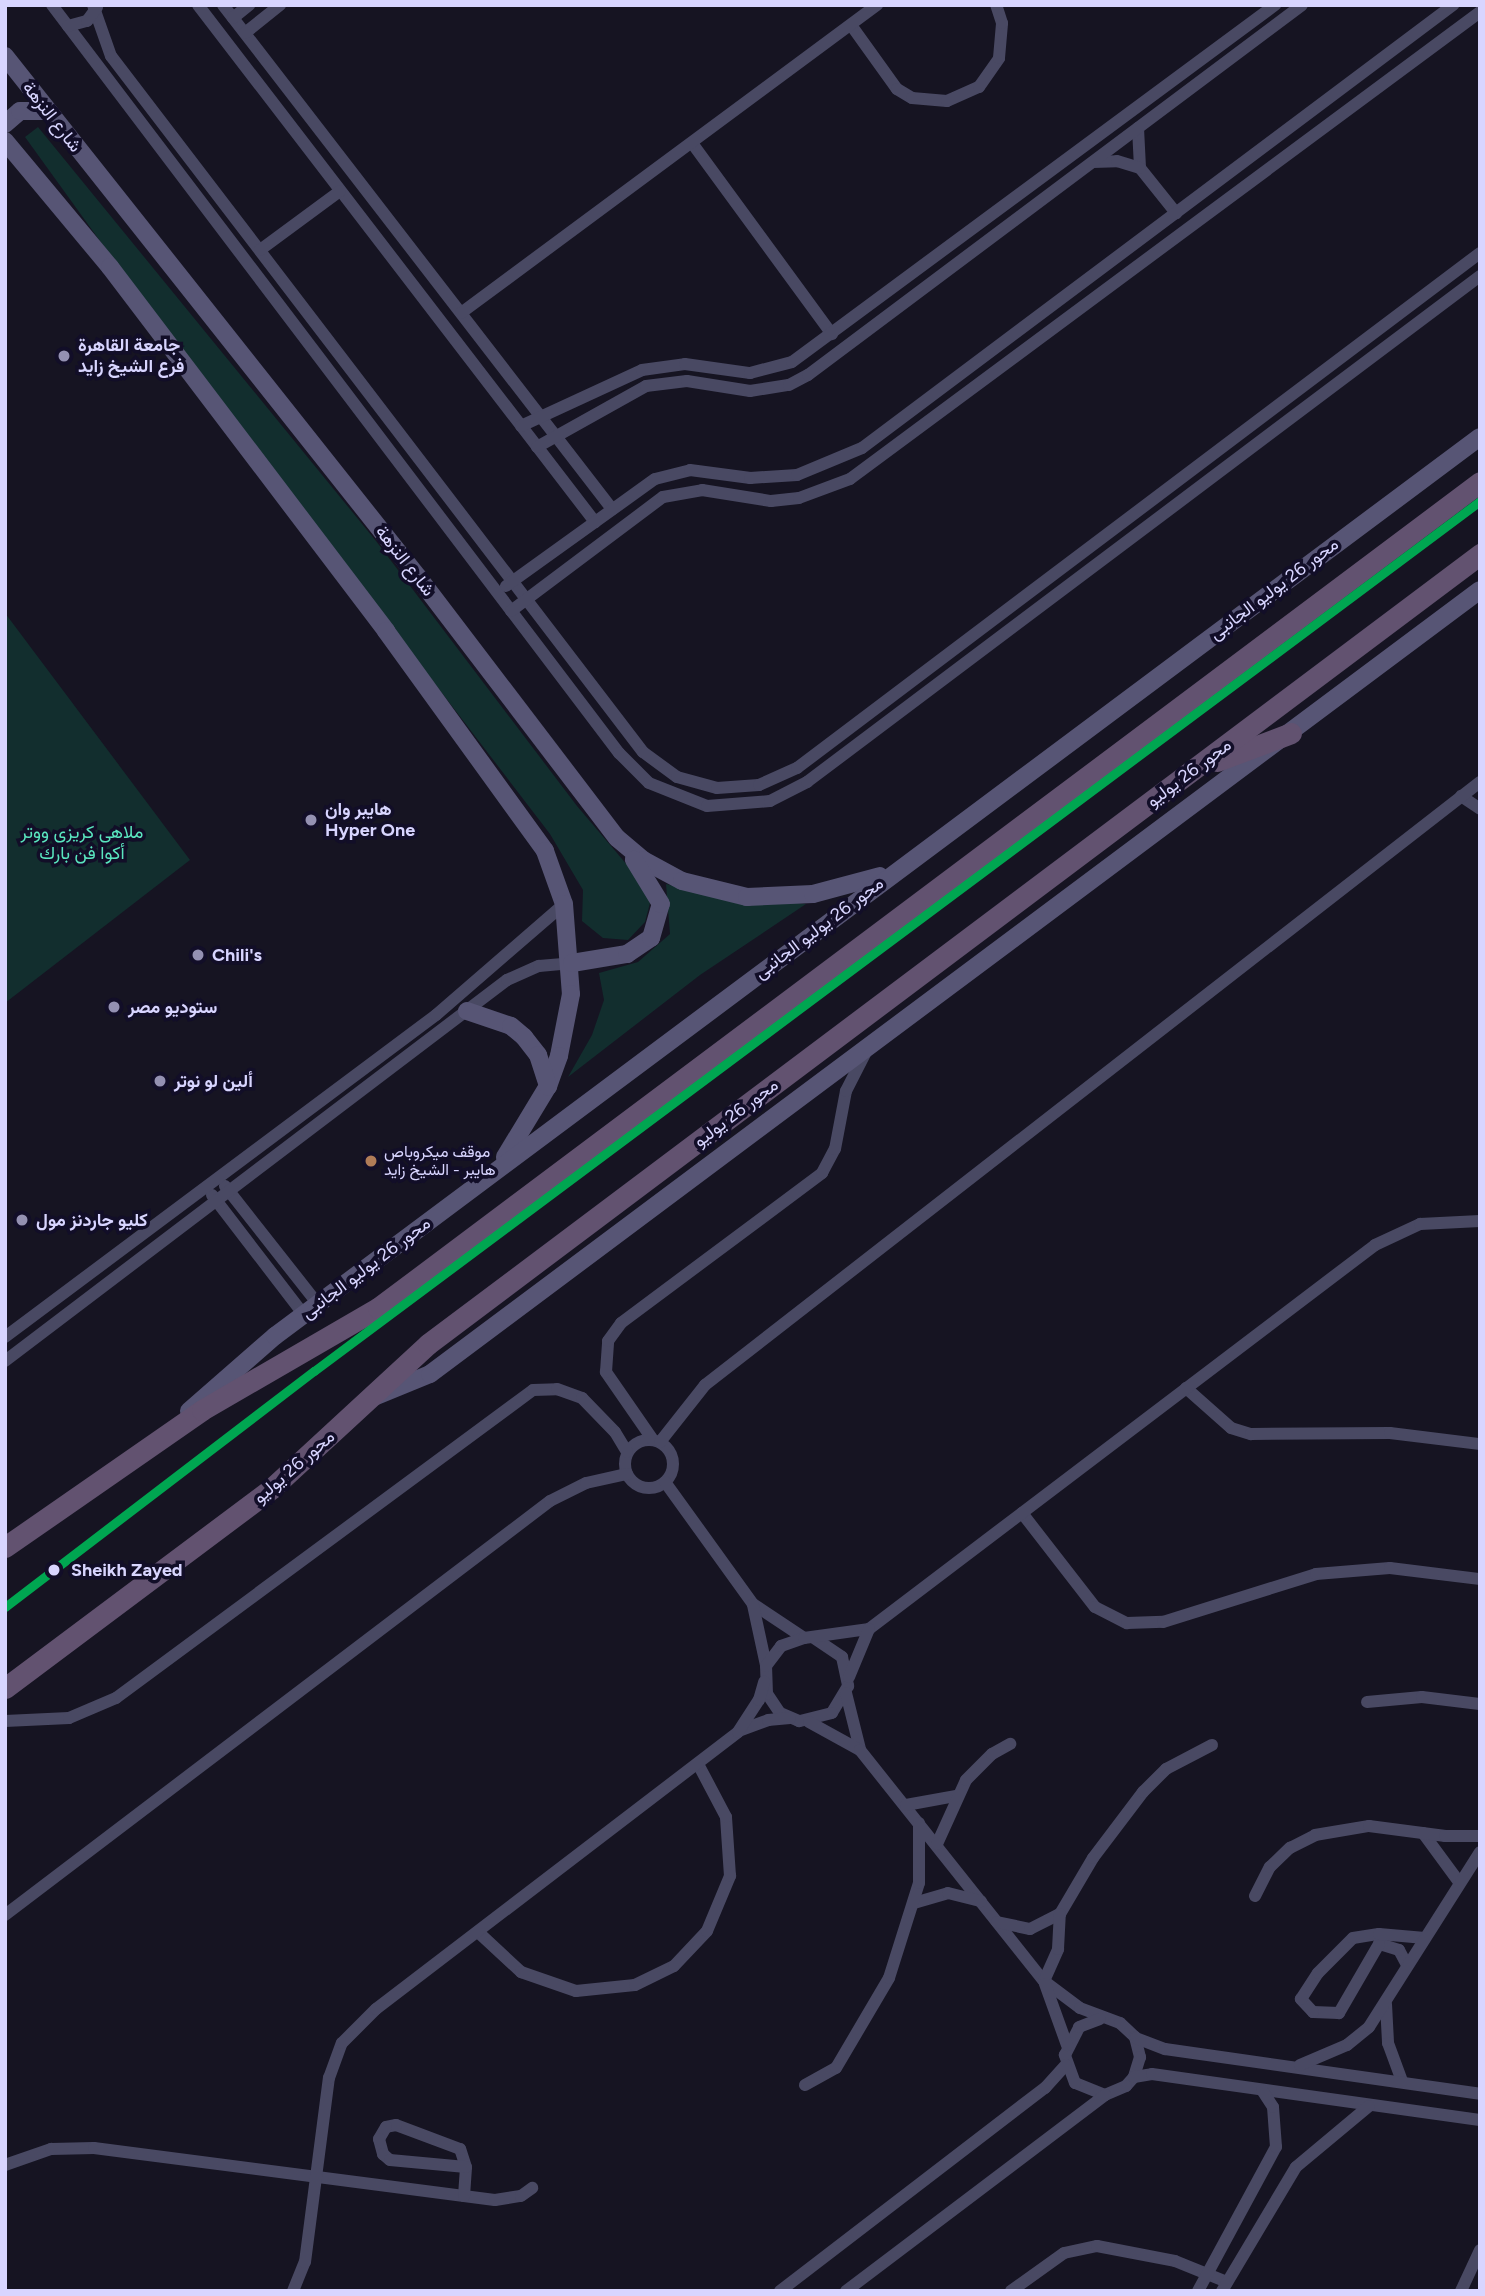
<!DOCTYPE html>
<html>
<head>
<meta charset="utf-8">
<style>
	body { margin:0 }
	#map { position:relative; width:1485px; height:2296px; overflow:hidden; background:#161422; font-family:Figtree,Vazirmatn,sans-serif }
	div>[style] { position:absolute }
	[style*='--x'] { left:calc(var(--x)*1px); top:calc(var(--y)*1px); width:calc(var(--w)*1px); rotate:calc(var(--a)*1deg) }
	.green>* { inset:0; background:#122e2e }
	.minor>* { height:12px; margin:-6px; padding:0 6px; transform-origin:6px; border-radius:6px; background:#494963 }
	.minor>.ring { margin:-6px; padding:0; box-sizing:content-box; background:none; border:12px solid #494963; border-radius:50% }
	.secondary>* { height:18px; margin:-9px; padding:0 9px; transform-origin:9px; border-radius:9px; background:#575575 }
	.trunk>* { height:21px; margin:-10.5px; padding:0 10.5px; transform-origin:10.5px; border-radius:10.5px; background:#625270 }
	.metro-1>* { height:9px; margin:-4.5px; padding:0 4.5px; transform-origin:4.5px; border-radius:4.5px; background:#00a651 }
	.dots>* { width:19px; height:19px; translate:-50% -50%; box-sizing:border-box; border:4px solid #120e28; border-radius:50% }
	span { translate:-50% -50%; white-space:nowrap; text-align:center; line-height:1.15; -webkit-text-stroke:7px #120e28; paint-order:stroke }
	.bus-label { font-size:16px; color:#d8d5ff }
	.left { translate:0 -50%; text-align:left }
	.street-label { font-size:18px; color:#d8d5ff }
	.poi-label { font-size:18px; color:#d8d5ff; font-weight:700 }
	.park-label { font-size:18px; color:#5ae6bf }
	.stop-label { font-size:18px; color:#d8d5ff; font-weight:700 }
	.frame { position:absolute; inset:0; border:7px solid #d8d5ff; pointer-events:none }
</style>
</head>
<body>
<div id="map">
	<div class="green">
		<div style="clip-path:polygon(38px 127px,376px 541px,577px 806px,645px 886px,650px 903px,645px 922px,628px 940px,603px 938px,582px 921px,583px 890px,550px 834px,170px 338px,25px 137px)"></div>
		<div style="clip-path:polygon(5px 613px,190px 860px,5px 1003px)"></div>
		<div style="clip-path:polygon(666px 884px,703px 893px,806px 904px,700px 975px,568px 1077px,592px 1035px,604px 1000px,599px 973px,638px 962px,670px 934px)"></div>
	</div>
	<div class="minor">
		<div style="--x:52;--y:5;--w:939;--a:52.84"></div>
		<div style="--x:619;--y:753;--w:42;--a:45"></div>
		<div style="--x:649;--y:783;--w:62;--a:21.6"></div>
		<div style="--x:707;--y:806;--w:63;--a:-4.5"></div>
		<div style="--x:770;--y:801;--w:42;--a:-27.2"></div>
		<div style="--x:807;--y:782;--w:842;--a:-36.94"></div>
		<div style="--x:93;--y:5;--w:54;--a:70.6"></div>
		<div style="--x:111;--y:56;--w:876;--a:52.61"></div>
		<div style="--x:643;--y:752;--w:42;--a:36.3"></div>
		<div style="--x:677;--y:777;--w:41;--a:15.4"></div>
		<div style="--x:717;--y:788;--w:42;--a:-4.1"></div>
		<div style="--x:759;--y:785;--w:42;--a:-24.1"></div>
		<div style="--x:797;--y:768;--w:855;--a:-37.02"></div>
		<div style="--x:198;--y:5;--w:652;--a:52.48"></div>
		<div style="--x:223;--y:5;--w:637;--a:52.34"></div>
		<div style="--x:233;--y:18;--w:21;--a:-39"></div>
		<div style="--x:851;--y:25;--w:79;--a:54.3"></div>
		<div style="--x:897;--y:89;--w:17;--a:31"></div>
		<div style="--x:912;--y:98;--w:35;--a:5"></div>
		<div style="--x:947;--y:101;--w:35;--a:-24"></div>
		<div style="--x:979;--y:87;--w:35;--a:-55"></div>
		<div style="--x:999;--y:58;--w:35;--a:-85"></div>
		<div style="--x:1002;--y:23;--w:19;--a:-108"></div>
		<div style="--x:68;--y:26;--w:20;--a:-15"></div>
		<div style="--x:87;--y:21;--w:17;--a:-54"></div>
		<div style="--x:245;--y:33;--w:45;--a:-38.7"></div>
		<div style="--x:1138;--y:128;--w:40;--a:87.1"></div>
		<div style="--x:1140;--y:168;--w:58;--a:51.3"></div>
		<div style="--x:692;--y:143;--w:237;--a:53.8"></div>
		<div style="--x:1093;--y:162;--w:24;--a:-2"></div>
		<div style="--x:1117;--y:161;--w:24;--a:17"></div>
		<div style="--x:260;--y:250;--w:99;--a:-36.4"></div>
		<div style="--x:461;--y:313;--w:518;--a:-36.52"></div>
		<div style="--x:521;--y:426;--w:133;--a:-24.8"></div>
		<div style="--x:642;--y:370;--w:43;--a:-7.9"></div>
		<div style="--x:685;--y:364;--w:66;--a:7.9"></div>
		<div style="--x:750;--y:373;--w:43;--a:-14.7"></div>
		<div style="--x:792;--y:362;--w:601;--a:-36.47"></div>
		<div style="--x:537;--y:447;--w:125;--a:-29.2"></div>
		<div style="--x:646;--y:386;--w:41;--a:-7"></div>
		<div style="--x:687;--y:381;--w:64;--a:9"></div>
		<div style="--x:750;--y:391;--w:39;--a:-9"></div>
		<div style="--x:789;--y:385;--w:21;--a:-28"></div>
		<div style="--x:808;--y:375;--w:617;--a:-36.83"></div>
		<div style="--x:506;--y:586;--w:183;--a:-35.7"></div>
		<div style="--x:655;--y:479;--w:36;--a:-14"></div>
		<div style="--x:690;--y:470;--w:61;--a:7.6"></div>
		<div style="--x:750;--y:478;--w:47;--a:-3.7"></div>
		<div style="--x:797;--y:475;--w:70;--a:-22.6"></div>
		<div style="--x:862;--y:448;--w:739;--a:-36.85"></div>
		<div style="--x:511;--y:611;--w:190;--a:-36.9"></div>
		<div style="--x:663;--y:497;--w:40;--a:-10"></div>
		<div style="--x:702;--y:490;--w:70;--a:9.1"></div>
		<div style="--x:771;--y:501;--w:28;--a:-6"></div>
		<div style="--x:799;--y:498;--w:54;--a:-20.4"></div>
		<div style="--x:850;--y:479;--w:784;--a:-36.55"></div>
		<div style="--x:1461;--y:796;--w:23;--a:34"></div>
		<div style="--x:225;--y:1186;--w:150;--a:51.8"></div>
		<div style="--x:212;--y:1195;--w:151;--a:52.5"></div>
		<div style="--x:5;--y:1337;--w:538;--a:-36.76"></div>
		<div style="--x:436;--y:1015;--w:169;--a:-40.9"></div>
		<div style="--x:5;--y:1361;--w:630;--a:-37.2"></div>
		<div style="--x:507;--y:980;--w:35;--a:-24"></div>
		<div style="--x:539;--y:966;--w:33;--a:-5"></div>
		<div style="--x:1186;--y:1388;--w:60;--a:41.6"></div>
		<div style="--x:1231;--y:1428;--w:21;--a:17"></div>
		<div style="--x:1251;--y:1434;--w:139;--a:-0.4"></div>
		<div style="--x:1390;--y:1433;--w:91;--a:7"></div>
		<div class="ring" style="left:625px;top:1440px;width:36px;height:36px"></div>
		<div style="--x:653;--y:1440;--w:83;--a:-124.7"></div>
		<div style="--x:606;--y:1372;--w:31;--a:-86"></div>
		<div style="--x:608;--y:1341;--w:22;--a:-54"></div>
		<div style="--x:621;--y:1323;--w:251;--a:-36.7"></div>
		<div style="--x:822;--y:1173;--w:27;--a:-62"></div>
		<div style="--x:835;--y:1149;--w:59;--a:-79.3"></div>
		<div style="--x:846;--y:1091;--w:44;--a:-62.9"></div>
		<div style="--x:660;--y:1442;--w:73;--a:-51.7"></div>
		<div style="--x:705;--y:1385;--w:982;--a:-37.89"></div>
		<div style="--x:665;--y:1482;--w:150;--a:54.2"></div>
		<div style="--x:753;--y:1604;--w:61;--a:33.7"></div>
		<div style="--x:1022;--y:1513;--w:119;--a:52.2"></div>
		<div style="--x:1095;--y:1607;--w:36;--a:27"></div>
		<div style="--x:1127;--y:1623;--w:36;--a:-2"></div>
		<div style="--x:1163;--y:1622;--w:160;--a:-17.4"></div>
		<div style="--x:1316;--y:1574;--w:74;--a:-4.6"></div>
		<div style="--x:1390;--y:1568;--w:91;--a:7"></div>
		<div style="--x:753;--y:1605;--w:61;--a:77.8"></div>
		<div style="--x:814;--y:1638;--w:34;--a:34"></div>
		<div style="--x:842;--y:1657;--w:30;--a:78"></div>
		<div style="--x:848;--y:1686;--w:31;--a:121"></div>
		<div style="--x:832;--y:1713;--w:34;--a:166"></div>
		<div style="--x:799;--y:1721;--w:21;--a:-157"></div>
		<div style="--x:780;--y:1713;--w:23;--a:-124"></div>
		<div style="--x:767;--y:1694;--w:28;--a:-92"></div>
		<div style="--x:766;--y:1666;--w:25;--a:-53"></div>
		<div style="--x:781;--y:1646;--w:24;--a:-19"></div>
		<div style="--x:804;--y:1638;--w:66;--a:-7.9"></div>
		<div style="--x:869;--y:1629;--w:635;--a:-37.19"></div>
		<div style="--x:1375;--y:1245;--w:50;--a:-25"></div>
		<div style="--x:1420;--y:1224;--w:60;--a:-2.9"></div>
		<div style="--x:849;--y:1677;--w:52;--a:-67.4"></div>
		<div style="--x:846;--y:1693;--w:58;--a:76"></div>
		<div style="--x:1367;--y:1702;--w:55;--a:-5.2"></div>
		<div style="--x:1422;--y:1697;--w:58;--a:6.9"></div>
		<div style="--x:5;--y:1721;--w:64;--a:-2.7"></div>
		<div style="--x:69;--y:1718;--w:51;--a:-23.1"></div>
		<div style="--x:116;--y:1698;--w:518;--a:-36.45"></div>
		<div style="--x:533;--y:1390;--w:24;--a:-2"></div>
		<div style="--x:557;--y:1389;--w:27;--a:20"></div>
		<div style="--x:582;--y:1398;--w:47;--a:45.9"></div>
		<div style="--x:615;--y:1432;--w:23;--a:59"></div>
		<div style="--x:809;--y:1722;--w:58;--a:28.8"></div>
		<div style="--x:860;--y:1750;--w:295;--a:51.5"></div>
		<div style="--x:1044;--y:1981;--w:45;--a:36.9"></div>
		<div style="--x:1080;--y:2008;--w:43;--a:20.6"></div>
		<div style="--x:1120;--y:2023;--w:21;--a:43"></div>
		<div style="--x:1135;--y:2037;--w:21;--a:76"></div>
		<div style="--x:1140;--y:2057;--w:21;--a:107"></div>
		<div style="--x:1134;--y:2077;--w:12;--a:132"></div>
		<div style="--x:1126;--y:2086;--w:23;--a:157"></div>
		<div style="--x:1105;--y:2095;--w:32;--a:-158"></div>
		<div style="--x:1075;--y:2083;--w:30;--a:-110"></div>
		<div style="--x:1065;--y:2055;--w:31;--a:-63"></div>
		<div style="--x:1079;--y:2027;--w:22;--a:-21"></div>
		<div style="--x:741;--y:1730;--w:29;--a:-20"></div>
		<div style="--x:768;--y:1720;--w:22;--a:-5"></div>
		<div style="--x:906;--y:1805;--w:51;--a:-10.2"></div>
		<div style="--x:1423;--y:1833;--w:61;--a:53.7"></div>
		<div style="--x:937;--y:1844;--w:70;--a:-65.6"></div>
		<div style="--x:966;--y:1780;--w:37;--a:-45"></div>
		<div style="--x:992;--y:1754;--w:21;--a:-29"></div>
		<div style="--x:1255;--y:1896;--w:33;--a:-63"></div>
		<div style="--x:1270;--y:1867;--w:28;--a:-44"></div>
		<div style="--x:1290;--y:1848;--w:28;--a:-27"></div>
		<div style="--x:1315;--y:1835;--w:55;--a:-9.5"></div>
		<div style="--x:1369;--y:1826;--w:77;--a:7.5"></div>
		<div style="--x:1445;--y:1836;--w:35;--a:0"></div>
		<div style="--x:914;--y:1903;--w:35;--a:-16"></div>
		<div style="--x:948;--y:1893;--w:34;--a:14"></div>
		<div style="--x:5;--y:1915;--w:684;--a:-37.22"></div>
		<div style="--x:550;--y:1501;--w:40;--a:-26.6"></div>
		<div style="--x:586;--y:1483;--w:42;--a:-12.4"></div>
		<div style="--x:997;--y:1922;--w:34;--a:12"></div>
		<div style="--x:1030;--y:1929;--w:34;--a:-27"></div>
		<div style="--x:1060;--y:1914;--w:65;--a:-59.5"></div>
		<div style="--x:1093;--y:1858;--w:83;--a:-52.9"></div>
		<div style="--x:1143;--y:1792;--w:33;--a:-45"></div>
		<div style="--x:1166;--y:1769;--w:52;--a:-27.6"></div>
		<div style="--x:478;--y:1932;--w:59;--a:42.9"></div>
		<div style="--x:521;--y:1972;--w:58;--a:19.1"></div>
		<div style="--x:576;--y:1991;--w:59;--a:-5.8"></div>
		<div style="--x:635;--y:1985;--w:43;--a:-26"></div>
		<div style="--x:674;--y:1966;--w:48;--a:-46.7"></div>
		<div style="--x:707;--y:1931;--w:60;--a:-67.3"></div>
		<div style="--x:730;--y:1876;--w:59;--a:-93.9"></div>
		<div style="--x:726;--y:1817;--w:60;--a:-117.8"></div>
		<div style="--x:1407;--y:1965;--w:17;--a:-118"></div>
		<div style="--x:1399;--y:1950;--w:21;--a:-163"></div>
		<div style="--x:1379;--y:1944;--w:80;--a:120.1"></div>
		<div style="--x:1339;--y:2013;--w:26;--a:-178"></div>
		<div style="--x:1313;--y:2012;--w:18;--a:-133"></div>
		<div style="--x:1301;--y:1999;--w:31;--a:-57"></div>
		<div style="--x:1318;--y:1973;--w:49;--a:-45"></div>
		<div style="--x:1353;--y:1938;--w:26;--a:-9"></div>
		<div style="--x:1379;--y:1934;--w:46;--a:5"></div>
		<div style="--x:1044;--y:1981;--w:35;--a:-66"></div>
		<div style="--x:1058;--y:1949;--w:35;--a:-87"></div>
		<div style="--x:1045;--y:1984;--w:65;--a:70.2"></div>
		<div style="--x:1386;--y:2004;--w:39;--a:87"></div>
		<div style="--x:1388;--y:2043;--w:40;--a:69.8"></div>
		<div style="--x:1136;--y:2038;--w:31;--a:21"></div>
		<div style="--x:1165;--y:2049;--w:318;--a:8.1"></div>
		<div style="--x:1300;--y:2065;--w:51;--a:-23.1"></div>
		<div style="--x:1347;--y:2045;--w:28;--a:-39"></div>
		<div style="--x:1369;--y:2027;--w:207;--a:-57.6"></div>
		<div style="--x:1134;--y:2077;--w:18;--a:-9"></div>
		<div style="--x:1152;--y:2074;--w:331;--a:8"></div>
		<div style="--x:805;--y:2085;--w:35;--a:-29"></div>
		<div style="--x:836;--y:2068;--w:104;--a:-59.5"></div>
		<div style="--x:889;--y:1978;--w:100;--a:-72.5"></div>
		<div style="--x:919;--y:1883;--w:60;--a:-90"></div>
		<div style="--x:5;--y:2165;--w:49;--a:-19.2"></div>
		<div style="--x:51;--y:2149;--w:43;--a:-1.3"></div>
		<div style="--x:94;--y:2148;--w:404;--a:7.4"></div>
		<div style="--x:495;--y:2200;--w:26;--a:-9"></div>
		<div style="--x:521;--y:2196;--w:14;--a:-36"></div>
		<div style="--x:464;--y:2196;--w:29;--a:-86"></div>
		<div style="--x:466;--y:2167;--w:19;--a:-108"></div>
		<div style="--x:460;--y:2149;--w:68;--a:-159.4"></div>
		<div style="--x:396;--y:2125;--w:10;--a:169"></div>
		<div style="--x:386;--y:2127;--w:14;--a:120"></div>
		<div style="--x:379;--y:2139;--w:16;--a:75"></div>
		<div style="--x:383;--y:2154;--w:9;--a:41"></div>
		<div style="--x:390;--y:2160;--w:76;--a:5.3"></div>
		<div style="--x:293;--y:2291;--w:31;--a:-68"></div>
		<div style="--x:305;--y:2262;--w:186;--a:-82.6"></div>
		<div style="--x:329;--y:2078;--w:37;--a:-70"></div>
		<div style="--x:342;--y:2043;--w:48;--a:-45"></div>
		<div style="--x:376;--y:2009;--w:456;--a:-37.4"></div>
		<div style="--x:738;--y:1732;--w:38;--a:-57"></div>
		<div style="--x:759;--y:1700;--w:19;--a:-74"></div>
		<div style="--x:780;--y:2291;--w:334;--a:-37.5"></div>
		<div style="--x:1045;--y:2088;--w:31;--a:-48"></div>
		<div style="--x:846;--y:2291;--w:325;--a:-37.1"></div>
		<div style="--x:1011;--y:2291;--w:65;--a:-35.6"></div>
		<div style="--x:1064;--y:2253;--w:34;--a:-12"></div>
		<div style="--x:1097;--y:2246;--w:79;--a:10.9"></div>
		<div style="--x:1175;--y:2261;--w:56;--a:22"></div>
		<div style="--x:1198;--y:2291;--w:164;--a:-61.6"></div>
		<div style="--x:1276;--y:2147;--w:40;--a:-94.3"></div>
		<div style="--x:1273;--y:2107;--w:20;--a:-123"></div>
		<div style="--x:1222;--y:2291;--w:144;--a:-59.2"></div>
		<div style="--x:1296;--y:2167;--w:95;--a:-39.9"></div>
		<div style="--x:1461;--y:2291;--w:45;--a:-65.1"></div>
	</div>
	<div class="secondary">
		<div style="--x:5;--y:56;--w:665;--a:51.6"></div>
		<div style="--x:418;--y:577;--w:328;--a:52.7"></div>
		<div style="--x:617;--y:838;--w:34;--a:40"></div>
		<div style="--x:643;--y:860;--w:44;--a:28.3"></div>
		<div style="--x:682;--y:881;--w:67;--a:13.8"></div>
		<div style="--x:747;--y:897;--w:66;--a:-2.6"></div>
		<div style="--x:813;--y:894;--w:69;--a:-15"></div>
		<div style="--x:5;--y:124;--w:20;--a:-41"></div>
		<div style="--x:20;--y:111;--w:28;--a:0"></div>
		<div style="--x:5;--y:141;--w:164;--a:50.2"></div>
		<div style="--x:110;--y:267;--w:457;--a:52.8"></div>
		<div style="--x:386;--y:631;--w:271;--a:54.1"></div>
		<div style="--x:545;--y:851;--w:56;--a:70.3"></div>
		<div style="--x:564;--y:904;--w:90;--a:85.6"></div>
		<div style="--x:571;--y:994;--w:63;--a:101"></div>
		<div style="--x:559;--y:1056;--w:32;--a:110"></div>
		<div style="--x:548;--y:1086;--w:83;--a:121.2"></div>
		<div style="--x:572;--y:963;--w:56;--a:-9.3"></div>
		<div style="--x:627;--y:954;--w:29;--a:-34"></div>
		<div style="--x:651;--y:938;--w:35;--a:-74"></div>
		<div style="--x:661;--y:904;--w:52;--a:-121.5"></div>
		<div style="--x:467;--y:1011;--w:46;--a:18.8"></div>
		<div style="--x:511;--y:1026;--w:17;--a:40"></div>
		<div style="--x:524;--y:1037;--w:23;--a:52"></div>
		<div style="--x:538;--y:1055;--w:33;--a:72"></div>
		<div style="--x:369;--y:1399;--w:66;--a:-22.3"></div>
		<div style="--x:430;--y:1374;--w:1310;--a:-36.75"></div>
		<div style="--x:189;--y:1411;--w:114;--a:-41.1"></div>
		<div style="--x:275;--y:1336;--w:1503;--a:-36.73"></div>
	</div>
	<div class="trunk">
		<div style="--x:1217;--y:761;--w:79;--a:-20.7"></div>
		<div style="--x:5;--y:1547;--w:240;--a:-34.8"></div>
		<div style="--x:202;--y:1410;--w:203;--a:-30.1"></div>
		<div style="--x:378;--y:1308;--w:1377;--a:-36.85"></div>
		<div style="--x:5;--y:1688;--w:334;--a:-36.8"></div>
		<div style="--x:272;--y:1488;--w:212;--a:-42.7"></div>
		<div style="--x:428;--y:1344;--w:1316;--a:-36.9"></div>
	</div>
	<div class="metro-1">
		<div style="--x:5;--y:1607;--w:389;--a:-37.4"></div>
		<div style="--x:314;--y:1371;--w:1455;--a:-36.73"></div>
	</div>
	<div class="dots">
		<div style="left:64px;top:356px;background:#9491b2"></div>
		<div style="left:311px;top:820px;background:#9491b2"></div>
		<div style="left:198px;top:955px;background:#9491b2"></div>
		<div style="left:114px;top:1007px;background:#9491b2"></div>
		<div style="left:160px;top:1081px;background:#9491b2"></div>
		<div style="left:371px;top:1161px;background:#b07c57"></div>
		<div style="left:22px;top:1220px;background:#9491b2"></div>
		<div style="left:54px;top:1570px;background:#d8d5ff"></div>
	</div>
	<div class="bus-label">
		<span class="left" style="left:384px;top:1161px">موقف ميكروباص<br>هايبر - الشيخ زايد</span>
	</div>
	<div class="street-label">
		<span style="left:52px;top:117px;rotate:52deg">شارع النزهة</span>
		<span style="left:405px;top:561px;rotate:52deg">شارع النزهة</span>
		<span style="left:1274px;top:589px;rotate:-37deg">محور 26 يوليو الجانبى</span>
		<span style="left:1189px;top:773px;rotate:-37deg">محور 26 يوليو</span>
		<span style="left:819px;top:928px;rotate:-37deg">محور 26 يوليو الجانبى</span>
		<span style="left:736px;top:1113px;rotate:-37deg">محور 26 يوليو</span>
		<span style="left:366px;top:1268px;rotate:-37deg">محور 26 يوليو الجانبى</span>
		<span style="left:294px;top:1467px;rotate:-41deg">محور 26 يوليو</span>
	</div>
	<div class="poi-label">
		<span class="left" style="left:78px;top:356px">جامعة القاهرة<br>فرع الشيخ زايد</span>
		<span class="left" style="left:325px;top:820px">هايبر وان<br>Hyper One</span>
		<span class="left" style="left:212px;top:955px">Chili's</span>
		<span class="left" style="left:128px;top:1007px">ستوديو مصر</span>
		<span class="left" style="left:174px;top:1081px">ألين لو نوتر</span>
		<span class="left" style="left:36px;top:1220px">كليو جاردنز مول</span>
	</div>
	<div class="park-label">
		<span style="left:82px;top:843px">ملاهى كريزى ووتر<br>أكوا فن بارك</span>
	</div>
	<div class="stop-label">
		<span class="left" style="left:71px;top:1570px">Sheikh Zayed</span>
	</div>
	<div class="frame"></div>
</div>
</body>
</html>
